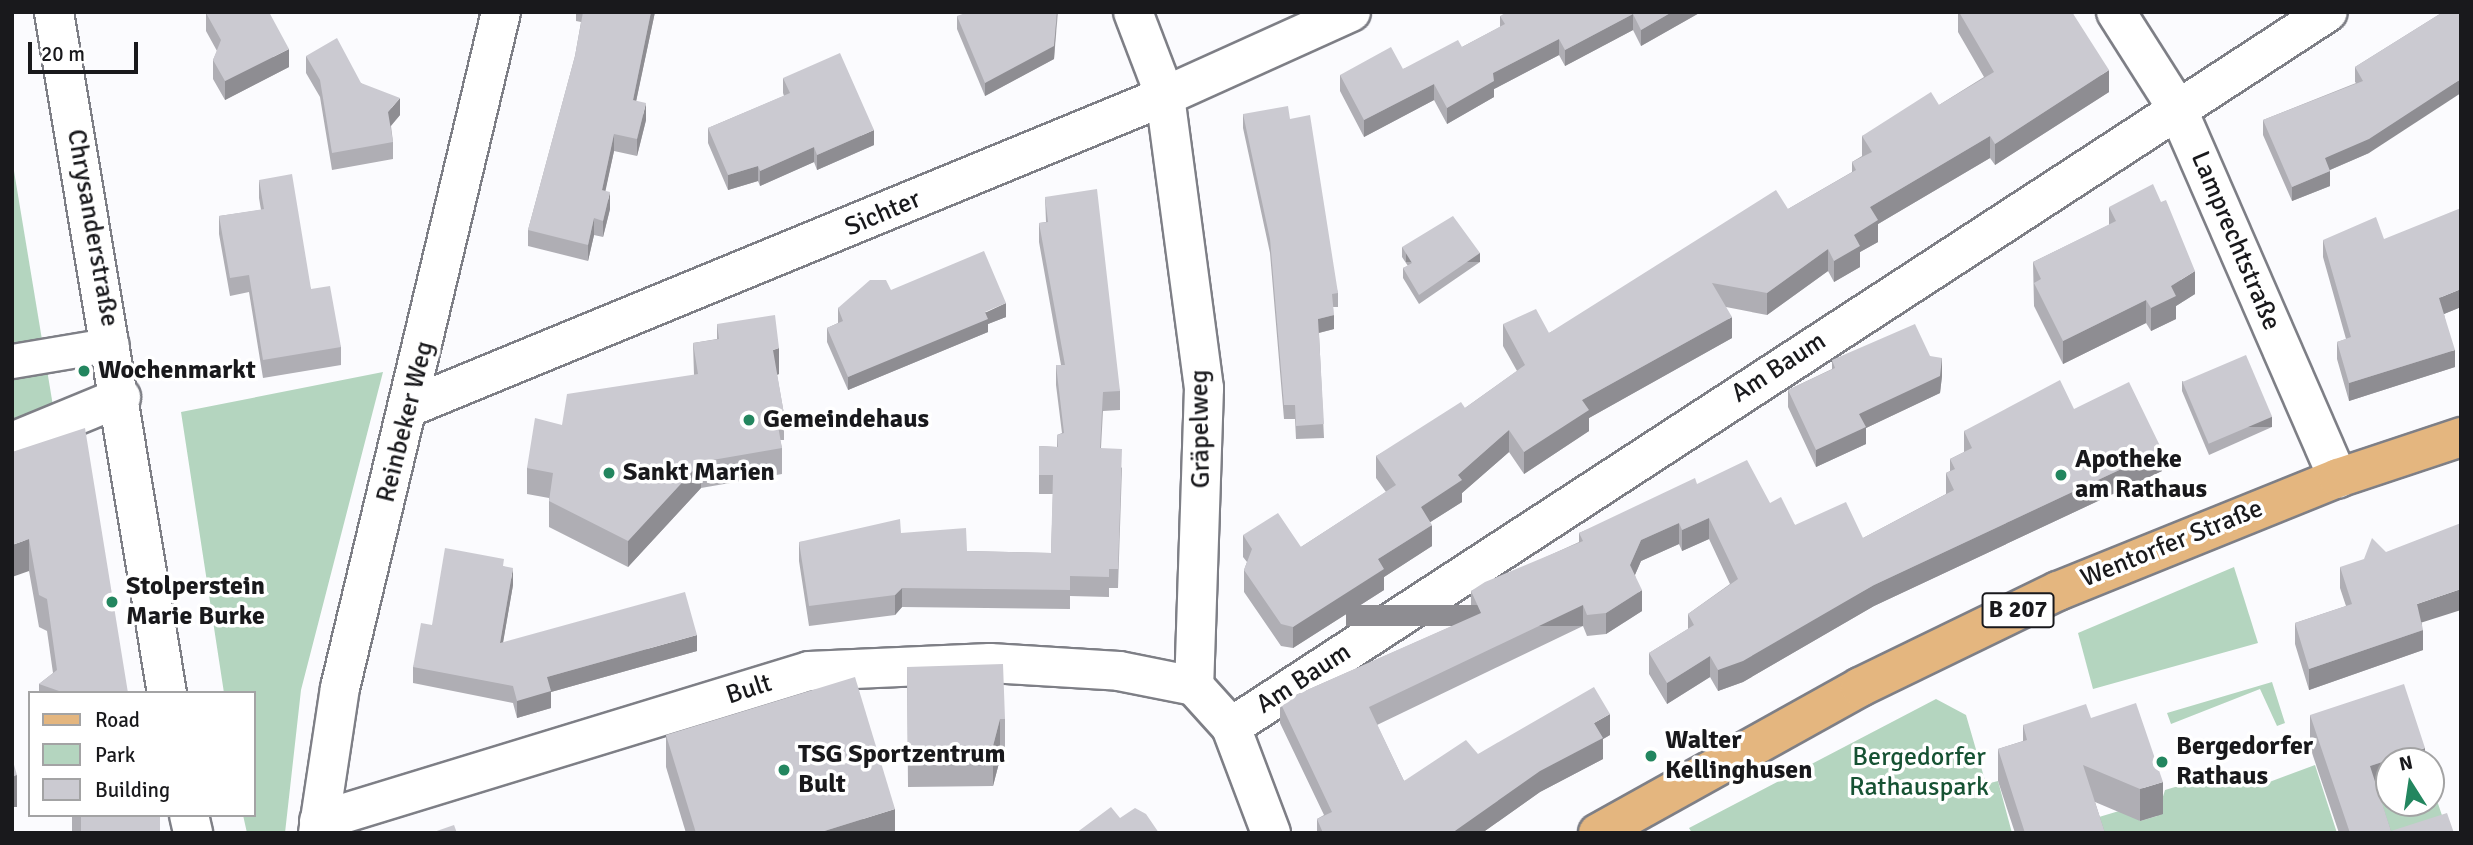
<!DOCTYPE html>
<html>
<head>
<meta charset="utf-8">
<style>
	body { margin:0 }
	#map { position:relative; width:2473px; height:845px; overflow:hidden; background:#fbfbfe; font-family:Signika,sans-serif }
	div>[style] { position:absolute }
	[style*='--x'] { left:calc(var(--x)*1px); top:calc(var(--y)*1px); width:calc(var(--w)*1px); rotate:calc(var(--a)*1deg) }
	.green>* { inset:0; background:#b4d5bf }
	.roads { filter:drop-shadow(2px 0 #7e7f86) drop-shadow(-2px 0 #7e7f86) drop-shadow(0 2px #7e7f86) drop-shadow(0 -2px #7e7f86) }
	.pedestrian>* { height:33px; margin:-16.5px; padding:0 16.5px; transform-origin:16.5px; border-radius:16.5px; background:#fff }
	.minor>* { height:38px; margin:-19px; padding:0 19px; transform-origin:19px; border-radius:19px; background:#fff }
	.primary>* { height:38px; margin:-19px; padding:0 19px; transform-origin:19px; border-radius:19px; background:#e4b67f }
	.wall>* { inset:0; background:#afaeb4; transform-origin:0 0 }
	.shaded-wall>* { inset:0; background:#8e8d92; transform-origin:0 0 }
	.building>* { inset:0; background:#cbcad1; transform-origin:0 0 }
	.dots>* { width:19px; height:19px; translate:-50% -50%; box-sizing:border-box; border:4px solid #fff; border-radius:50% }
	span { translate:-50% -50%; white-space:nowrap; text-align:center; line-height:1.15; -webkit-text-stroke:7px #fff; paint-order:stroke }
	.shield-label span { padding:2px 5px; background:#fff; border:2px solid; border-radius:5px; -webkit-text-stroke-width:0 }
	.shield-label { font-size:24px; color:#19191c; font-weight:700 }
	.street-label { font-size:26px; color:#19191c }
	.poi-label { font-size:26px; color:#19191c; font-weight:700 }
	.left { translate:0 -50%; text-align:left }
	.park-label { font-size:26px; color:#165233 }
	.frame { position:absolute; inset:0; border:14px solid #19191c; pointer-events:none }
	.legend { position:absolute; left:28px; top:691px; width:228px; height:126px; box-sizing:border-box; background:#fff; border:2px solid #a3a3a4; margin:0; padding:9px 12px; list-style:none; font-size:21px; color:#19191c }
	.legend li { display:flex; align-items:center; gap:14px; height:35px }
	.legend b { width:35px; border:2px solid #a3a3a4 }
	.north { position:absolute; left:2375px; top:747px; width:70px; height:70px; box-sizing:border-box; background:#fff; border:2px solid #a3a3a4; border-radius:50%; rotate:348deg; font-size:19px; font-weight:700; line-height:28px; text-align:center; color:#19191c }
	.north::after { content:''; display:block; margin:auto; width:24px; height:32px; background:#23865f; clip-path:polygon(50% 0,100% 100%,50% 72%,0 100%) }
	.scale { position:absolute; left:28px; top:42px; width:110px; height:32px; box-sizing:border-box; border:4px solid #19191c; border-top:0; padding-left:9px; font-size:21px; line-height:24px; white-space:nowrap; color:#19191c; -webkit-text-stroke:5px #fff; paint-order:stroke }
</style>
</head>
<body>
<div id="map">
	<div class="green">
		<div style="clip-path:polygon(12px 159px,53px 406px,12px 421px)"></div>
		<div style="clip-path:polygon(383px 372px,301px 690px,285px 833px,247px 833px,243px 815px,254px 815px,254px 693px,224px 693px,181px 412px)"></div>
		<div style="clip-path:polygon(2234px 567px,2258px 643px,2093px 689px,2078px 633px)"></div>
		<div style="clip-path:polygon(2272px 682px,2285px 723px,2277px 726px,2260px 689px,2171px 724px,2167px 713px)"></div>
		<div style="clip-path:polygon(1936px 699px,1966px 715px,1986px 784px,1998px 781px,2012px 833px,1692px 833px,1689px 828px)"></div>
		<div style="clip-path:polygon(2315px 765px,2337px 833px,2095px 833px,2099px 817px,2129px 808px,2140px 821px,2157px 816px,2165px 790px,2222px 773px,2246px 773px,2256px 787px)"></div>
		<div style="clip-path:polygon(2432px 786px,2448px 833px,2391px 833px,2381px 802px,2431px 803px)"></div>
	</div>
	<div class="roads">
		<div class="pedestrian">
			<div style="--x:12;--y:361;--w:101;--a:-9.6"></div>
		</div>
		<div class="minor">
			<div style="--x:54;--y:12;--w:690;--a:80.58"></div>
			<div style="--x:1133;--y:12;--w:90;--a:69.1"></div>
			<div style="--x:1165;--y:96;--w:295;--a:82.4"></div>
			<div style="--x:1204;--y:388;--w:298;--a:91.9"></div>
			<div style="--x:1194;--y:686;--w:55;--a:47.9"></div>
			<div style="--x:1231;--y:727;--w:113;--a:69.3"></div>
			<div style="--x:2116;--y:12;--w:114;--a:57.6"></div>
			<div style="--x:2177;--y:108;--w:404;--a:66.5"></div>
			<div style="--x:412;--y:406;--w:814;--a:-22.38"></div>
			<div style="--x:1165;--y:96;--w:204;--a:-24.3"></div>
			<div style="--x:12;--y:442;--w:118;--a:-22.4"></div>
			<div style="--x:1231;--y:727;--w:1309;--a:-33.1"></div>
			<div style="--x:189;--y:815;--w:18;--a:77"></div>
			<div style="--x:319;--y:821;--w:512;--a:-17.02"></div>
			<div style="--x:809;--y:671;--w:181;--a:-2.5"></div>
			<div style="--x:990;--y:663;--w:129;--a:3.5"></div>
			<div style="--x:1119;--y:671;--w:76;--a:11.3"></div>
			<div style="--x:318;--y:833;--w:147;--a:-81.4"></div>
			<div style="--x:340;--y:688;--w:695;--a:-76.6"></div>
		</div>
		<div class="primary">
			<div style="--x:1598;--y:833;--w:300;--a:-29.1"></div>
			<div style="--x:1860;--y:687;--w:220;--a:-25.9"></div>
			<div style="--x:2058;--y:591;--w:302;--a:-22"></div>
			<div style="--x:2338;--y:478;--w:130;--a:-18.4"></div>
		</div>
	</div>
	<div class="wall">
		<div style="clip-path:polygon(576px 12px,655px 12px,636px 101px,646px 120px,637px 156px,614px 151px,605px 191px,610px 209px,603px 237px,594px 235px,588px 261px,528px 246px,528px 230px,575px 56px,581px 22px,576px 21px)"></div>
		<div style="clip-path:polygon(1058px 12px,1054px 59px,985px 96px,957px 29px,957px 16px)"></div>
		<div style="clip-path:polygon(1701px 12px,1641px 46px,1633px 30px,1565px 66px,1559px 55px,1494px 89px,1494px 97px,1447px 124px,1434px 100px,1364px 137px,1340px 91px,1340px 75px,1403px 69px,1462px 47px,1500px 27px,1500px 16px)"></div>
		<div style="clip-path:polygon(1958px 12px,2072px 12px,2109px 92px,1995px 165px,1990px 158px,1878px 224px,1878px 242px,1860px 252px,1860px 267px,1834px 282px,1828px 271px,1767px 315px,1726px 307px,1732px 338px,1589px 418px,1589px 431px,1524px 474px,1509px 452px,1462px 493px,1462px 502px,1430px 522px,1432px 546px,1384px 577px,1384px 590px,1293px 648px,1281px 646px,1244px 592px,1244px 570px,1247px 562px,1243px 557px,1243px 535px,1301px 547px,1386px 492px,1376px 478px,1376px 456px,1465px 408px,1517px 371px,1503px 346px,1503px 324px,1549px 333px,1788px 209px,1852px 172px,1852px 162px,1862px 156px,1862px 136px,1939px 105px,1984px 77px,1958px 32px)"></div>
		<div style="clip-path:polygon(2443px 12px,2369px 153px,2330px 170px,2330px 186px,2292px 201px,2263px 135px,2263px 120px,2356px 83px,2355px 82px,2355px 67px)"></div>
		<div style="clip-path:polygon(206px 13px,289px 67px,225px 100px,213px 79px,213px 60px,217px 51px,206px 31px)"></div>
		<div style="clip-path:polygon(306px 56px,361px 83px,400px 115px,391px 126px,393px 142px,393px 159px,332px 170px,320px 97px,306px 73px)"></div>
		<div style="clip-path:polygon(783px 78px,874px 145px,817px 170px,814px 162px,760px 186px,758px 181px,728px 190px,708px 143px,708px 128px,784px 96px,783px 93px)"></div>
		<div style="clip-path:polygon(1243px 114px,1290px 119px,1338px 293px,1338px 307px,1333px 307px,1334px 329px,1319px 333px,1324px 438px,1296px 439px,1295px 419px,1284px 419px,1270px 253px,1243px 128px)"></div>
		<div style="clip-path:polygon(259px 180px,311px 289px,341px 347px,341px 365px,263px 378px,249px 292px,230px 296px,219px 234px,219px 216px,261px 210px,259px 198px)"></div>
		<div style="clip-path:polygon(1045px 197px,1120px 391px,1120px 410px,1103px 411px,1101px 448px,1122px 468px,1118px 588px,1109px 588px,1109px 597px,1070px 596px,1070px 609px,902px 607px,895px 615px,809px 626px,799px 561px,799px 542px,901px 533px,967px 551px,1051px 553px,1053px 494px,1039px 494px,1039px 446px,1057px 447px,1057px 435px,1062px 433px,1056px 385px,1056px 365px,1061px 365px,1039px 242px,1039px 223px,1046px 222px)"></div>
		<div style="clip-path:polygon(2109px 207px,2195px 294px,2176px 306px,2176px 319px,2151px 331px,2146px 323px,2063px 364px,2034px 306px,2033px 262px,2109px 225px)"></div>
		<div style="clip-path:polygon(2323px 240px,2461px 307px,2444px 314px,2455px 367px,2349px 401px,2337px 359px,2337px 342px,2346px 339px,2323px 257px)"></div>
		<div style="clip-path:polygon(1402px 247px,1480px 262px,1419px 304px,1403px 278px,1403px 268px,1408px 266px,1402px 257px)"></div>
		<div style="clip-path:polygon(891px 290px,1006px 317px,988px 324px,988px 332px,848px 390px,827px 342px,827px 328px,838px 323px,838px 308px)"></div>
		<div style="clip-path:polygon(717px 324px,779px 374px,777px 375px,784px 414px,784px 440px,780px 440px,782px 448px,782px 474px,701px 488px,628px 567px,549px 527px,549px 498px,527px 494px,527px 468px,562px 425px,694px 375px,693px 343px,717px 339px)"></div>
		<div style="clip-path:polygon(1930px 356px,1942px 376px,1940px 393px,1866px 428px,1866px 444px,1816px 467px,1788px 407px,1788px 390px,1832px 369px,1832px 360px)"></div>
		<div style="clip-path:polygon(2182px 381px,2272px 427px,2209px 455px,2182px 391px)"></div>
		<div style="clip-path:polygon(2074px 409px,2162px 471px,1874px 606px,1743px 682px,1718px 691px,1710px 677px,1667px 704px,1649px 674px,1649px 653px,1688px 629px,1688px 614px,1730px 584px,1709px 539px,1682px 551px,1679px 544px,1641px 561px,1635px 575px,1642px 611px,1606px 634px,1587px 636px,1583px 626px,1377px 725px,1404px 781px,1478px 754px,1610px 735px,1603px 739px,1603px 759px,1540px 792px,1482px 833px,1317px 833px,1317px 819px,1324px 815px,1280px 723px,1280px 702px,1473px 617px,1471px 612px,1471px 591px,1579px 542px,1579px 533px,1697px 484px,1770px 503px,1795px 525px,1863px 538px,1946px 494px,1946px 473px,1950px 471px,1950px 459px,1964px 452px,1964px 431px)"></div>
		<div style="clip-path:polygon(12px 452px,128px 693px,39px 693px,39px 684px,53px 673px,47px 631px,39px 627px,29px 571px)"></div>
		<div style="clip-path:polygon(504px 566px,513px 585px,503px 642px,697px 651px,551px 692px,551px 708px,517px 718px,513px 703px,413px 683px,413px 667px,432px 625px)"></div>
		<div style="clip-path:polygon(2340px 567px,2422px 623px,2423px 650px,2309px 690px,2295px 644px,2295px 623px,2346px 606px,2340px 588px)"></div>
		<div style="clip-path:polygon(907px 667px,1005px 719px,1005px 759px,1000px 759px,993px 786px,908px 787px)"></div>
		<div style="clip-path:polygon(2310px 715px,2425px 761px,2389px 761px,2389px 792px,2379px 795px,2391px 831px,2454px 833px,2339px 833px,2310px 747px)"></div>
		<div style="clip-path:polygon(2091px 718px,2163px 814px,2140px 821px,2095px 802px,2105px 833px,2015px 833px,1998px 781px,1998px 749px,2023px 741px,2023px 725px)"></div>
		<div style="clip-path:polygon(666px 735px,895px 833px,686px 833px,666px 767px)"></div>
		<div style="left:72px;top:815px;width:88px;height:19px"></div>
	</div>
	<div class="shaded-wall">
		<div style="clip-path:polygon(651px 12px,655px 12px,633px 116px,633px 100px)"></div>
		<div style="clip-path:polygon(1057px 12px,1054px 59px,985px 96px,985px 83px)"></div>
		<div style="clip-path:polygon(1672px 12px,1701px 12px,1641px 46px,1641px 30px)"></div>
		<div style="clip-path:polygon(1633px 14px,1633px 30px,1565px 66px,1565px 50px)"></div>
		<div style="clip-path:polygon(1559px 39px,1559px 55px,1494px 89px,1494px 97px,1447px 124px,1447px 108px,1493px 73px)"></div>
		<div style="clip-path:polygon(289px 49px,289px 67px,225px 100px,225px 81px)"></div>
		<div style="clip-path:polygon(2109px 70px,2109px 92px,1995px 165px,1995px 144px)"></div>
		<div style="clip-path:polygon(2461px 79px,2461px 93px,2369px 153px,2325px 172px,2325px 158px)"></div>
		<div style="clip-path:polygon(1434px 84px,1434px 100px,1364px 137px,1364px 120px)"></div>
		<div style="clip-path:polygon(400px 98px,400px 115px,388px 129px,388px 112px)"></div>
		<div style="clip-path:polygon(646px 103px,646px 120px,637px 156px,637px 139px)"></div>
		<div style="clip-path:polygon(874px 130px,874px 145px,817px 170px,817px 155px)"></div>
		<div style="clip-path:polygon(614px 134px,614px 151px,602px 207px,602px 190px)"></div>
		<div style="clip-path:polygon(1990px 136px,1990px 158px,1878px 224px,1878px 242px,1860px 252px,1860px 267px,1834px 282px,1834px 261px,1854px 235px,1870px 207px)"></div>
		<div style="clip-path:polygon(814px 147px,814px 162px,760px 186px,760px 171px)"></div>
		<div style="clip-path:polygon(758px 166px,758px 181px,728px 190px,728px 175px)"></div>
		<div style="clip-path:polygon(2330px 171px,2330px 186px,2292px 201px,2292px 187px)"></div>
		<div style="clip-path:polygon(610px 192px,610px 209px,603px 237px,603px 221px)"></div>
		<div style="clip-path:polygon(594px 218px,594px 235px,588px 261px,588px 245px)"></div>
		<div style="clip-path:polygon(1828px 249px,1828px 271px,1767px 315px,1767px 293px)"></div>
		<div style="left:1480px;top:253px;width:9px;height:74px;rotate:90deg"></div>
		<div style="clip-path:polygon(2195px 271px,2195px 294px,2176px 306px,2176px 319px,2151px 331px,2151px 308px,2171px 286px)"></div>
		<div style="clip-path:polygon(2461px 289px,2461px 307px,2439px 316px,2439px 298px)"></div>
		<div style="clip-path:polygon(2146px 300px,2146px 323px,2063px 364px,2063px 341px)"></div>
		<div style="clip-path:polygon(1006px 303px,1006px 317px,988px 324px,988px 332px,848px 390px,848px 377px)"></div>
		<div style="clip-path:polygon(1334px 315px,1334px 329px,1318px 333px,1318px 319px)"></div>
		<div style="clip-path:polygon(1732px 317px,1732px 338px,1589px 418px,1589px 431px,1524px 474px,1524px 452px,1582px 400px)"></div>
		<div style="clip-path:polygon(779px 348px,779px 374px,773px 376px,773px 350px)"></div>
		<div style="clip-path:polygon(2455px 350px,2455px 367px,2349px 401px,2349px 383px)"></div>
		<div style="clip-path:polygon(1942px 358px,1942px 376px,1940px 393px,1866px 428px,1866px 444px,1816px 467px,1816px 450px,1859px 414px)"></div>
		<div style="left:2272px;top:417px;width:10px;height:69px;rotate:90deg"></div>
		<div style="clip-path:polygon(1509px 430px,1509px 452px,1462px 493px,1462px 502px,1421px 528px,1421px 507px)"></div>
		<div style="clip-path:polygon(2162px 450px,2162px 471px,1874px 606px,1743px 682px,1718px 691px,1718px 670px,1874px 585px)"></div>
		<div style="clip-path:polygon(701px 462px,701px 488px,628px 567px,628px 541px)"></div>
		<div style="clip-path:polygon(1709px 518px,1709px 539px,1682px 551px,1682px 530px)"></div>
		<div style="clip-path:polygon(1679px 523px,1679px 544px,1641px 561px,1630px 586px,1630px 565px,1641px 540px)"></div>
		<div style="clip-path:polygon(1432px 525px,1432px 546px,1384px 577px,1384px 590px,1293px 648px,1293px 627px,1378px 559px)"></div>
		<div style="clip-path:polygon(29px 539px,29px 571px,12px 577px,12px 545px)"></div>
		<div style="clip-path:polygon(513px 568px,513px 585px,500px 660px,500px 643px)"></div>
		<div style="clip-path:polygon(902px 588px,902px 607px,895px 615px,895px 595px)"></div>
		<div style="clip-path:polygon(2461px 589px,2461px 610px,2417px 624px,2417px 604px)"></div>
		<div style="clip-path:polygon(1642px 590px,1642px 611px,1606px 634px,1606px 613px)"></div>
		<div style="left:1583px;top:605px;width:21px;height:237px;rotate:90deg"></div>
		<div style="clip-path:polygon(2423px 630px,2423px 650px,2309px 690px,2309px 669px)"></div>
		<div style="clip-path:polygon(697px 635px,697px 651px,551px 692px,551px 708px,517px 718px,517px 701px,547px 677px)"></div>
		<div style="clip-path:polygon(1710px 656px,1710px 677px,1667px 704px,1667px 683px)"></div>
		<div style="clip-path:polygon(1610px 714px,1610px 735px,1603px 739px,1603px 759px,1540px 792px,1482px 833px,1452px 833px,1594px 723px)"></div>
		<div style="clip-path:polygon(1000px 719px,1000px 759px,993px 786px,993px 746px)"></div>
		<div style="clip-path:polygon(2425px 748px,2425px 761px,2389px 761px,2389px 792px,2370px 798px,2370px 766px)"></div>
		<div style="left:17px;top:775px;width:32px;height:5px;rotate:90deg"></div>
		<div style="clip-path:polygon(2163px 782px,2163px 814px,2140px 821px,2140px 789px)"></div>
		<div style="clip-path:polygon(895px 809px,895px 833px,818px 833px)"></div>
	</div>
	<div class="building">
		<div style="clip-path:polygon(269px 12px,289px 49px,225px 81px,213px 60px,221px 40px,206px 13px)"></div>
		<div style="clip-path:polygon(583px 12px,651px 12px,633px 100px,646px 103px,637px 139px,614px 134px,602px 190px,610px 192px,603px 221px,594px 218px,588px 245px,528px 230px,575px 56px)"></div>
		<div style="clip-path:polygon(968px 12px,1057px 12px,1054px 46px,985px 83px,957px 16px)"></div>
		<div style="clip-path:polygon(1507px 12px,1672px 12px,1641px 30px,1633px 14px,1565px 50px,1559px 39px,1493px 73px,1494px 81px,1447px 108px,1434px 84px,1364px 120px,1340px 75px,1391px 47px,1403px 69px,1458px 40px,1462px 47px,1505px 24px,1500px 16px)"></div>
		<div style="clip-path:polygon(1959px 12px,2072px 12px,2109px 70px,1995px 144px,1990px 136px,1870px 207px,1878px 220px,1854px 235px,1860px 246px,1834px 261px,1828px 249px,1767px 293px,1712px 283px,1732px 317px,1582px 400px,1589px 410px,1524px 452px,1509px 430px,1458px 475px,1462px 480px,1421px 507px,1432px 525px,1378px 559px,1384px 569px,1293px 627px,1281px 624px,1244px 570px,1252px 549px,1243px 535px,1278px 513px,1301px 547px,1396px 485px,1376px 456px,1461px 402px,1465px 408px,1525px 365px,1503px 324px,1536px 309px,1549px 333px,1776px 190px,1788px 209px,1856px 170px,1852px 162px,1872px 152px,1862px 136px,1931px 92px,1939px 105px,1994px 72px)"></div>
		<div style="clip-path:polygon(2443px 12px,2461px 12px,2461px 79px,2369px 139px,2325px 158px,2330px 171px,2292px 187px,2263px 120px,2363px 81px,2355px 67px)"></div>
		<div style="clip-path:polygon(337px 38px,361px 83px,400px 98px,388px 112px,393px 142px,332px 153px,320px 80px,306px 56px)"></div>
		<div style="clip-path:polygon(840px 53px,874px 130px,817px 155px,814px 147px,760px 171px,758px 166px,728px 175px,708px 128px,790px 93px,783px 78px)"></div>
		<div style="clip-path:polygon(1288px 106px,1290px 119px,1310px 115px,1338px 293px,1332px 294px,1334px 315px,1318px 319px,1324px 424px,1296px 426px,1295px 405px,1284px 405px,1270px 239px,1243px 114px)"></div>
		<div style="clip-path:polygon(292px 174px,311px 289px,330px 286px,341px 347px,263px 360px,249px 275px,230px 278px,219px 216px,264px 209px,259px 180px)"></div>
		<div style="clip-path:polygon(2153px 184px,2161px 202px,2166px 200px,2195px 271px,2171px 286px,2176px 296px,2151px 308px,2146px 300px,2063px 341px,2034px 283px,2041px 279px,2033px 262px,2116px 221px,2109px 207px)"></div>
		<div style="clip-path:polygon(1097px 189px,1120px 391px,1103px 392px,1100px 448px,1122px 449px,1118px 569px,1109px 569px,1109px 577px,1070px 576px,1070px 590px,902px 588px,895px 595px,809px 606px,799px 542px,900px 519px,901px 533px,966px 528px,967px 551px,1051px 553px,1053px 475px,1039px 475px,1039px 446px,1058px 447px,1057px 435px,1064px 433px,1056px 365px,1065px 365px,1039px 223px,1048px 222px,1045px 197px)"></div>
		<div style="clip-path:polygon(2461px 208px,2461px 289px,2439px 298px,2455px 350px,2349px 383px,2337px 342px,2351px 337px,2323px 240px,2376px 217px,2384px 239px)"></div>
		<div style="clip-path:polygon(1453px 216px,1480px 253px,1419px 295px,1403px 268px,1412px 263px,1402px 247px)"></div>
		<div style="clip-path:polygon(984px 251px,1006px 303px,985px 312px,988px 319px,848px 377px,827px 328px,843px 321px,838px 308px,870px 280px,886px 280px,891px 290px)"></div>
		<div style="clip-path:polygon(775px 315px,779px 348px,773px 350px,784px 414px,776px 415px,782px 448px,701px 462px,628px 541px,549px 501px,553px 473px,527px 468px,535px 418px,562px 425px,567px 394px,698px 374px,693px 343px,719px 339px,717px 324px)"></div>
		<div style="clip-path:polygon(1915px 324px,1930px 356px,1942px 358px,1940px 376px,1859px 414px,1866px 427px,1816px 450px,1788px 390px,1835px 368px,1832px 360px)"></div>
		<div style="left:2246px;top:355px;width:67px;height:69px;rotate:67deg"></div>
		<div style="clip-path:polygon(2060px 380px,2074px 409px,2129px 382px,2162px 450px,1874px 585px,1743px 661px,1718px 670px,1710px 656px,1667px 683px,1649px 653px,1694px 625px,1688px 614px,1738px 579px,1709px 518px,1682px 530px,1679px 523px,1641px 540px,1630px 565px,1642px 590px,1606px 613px,1587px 615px,1583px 605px,1369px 707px,1404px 781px,1466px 740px,1478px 754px,1594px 687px,1610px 714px,1594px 723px,1603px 738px,1540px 771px,1452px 833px,1323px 833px,1317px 819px,1332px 812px,1280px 702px,1481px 613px,1471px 591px,1485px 582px,1583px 541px,1579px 533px,1695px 478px,1697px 484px,1747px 460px,1770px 503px,1781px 497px,1795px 525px,1846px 502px,1863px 538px,1954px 490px,1946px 473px,1955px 469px,1950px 459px,1972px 448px,1964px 431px)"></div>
		<div style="clip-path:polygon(85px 428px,128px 693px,60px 693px,59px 691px,39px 684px,57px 670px,47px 599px,39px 595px,29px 539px,12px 545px,12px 452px)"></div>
		<div style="clip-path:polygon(2461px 523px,2461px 589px,2417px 604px,2423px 630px,2309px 669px,2295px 623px,2352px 604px,2340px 567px,2364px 559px,2372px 538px,2386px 552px)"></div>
		<div style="clip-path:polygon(445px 548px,504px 559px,503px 566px,513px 568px,500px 643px,685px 592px,697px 635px,547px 677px,551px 691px,517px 701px,513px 686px,413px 667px,421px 623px,432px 625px)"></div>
		<div style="clip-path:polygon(1003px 664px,1005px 719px,1000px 719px,993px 746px,908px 748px,907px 667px)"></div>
		<div style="clip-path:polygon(855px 677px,895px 809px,818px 833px,696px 833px,666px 735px)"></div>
		<div style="clip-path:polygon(2404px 684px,2425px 748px,2370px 766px,2391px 831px,2447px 813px,2454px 833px,2350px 833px,2310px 715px)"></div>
		<div style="clip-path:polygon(2136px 703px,2163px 782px,2140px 789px,2083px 765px,2105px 833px,2025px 833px,1998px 749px,2027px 740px,2023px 725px,2086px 704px,2091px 718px)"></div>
		<div style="clip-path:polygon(12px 758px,17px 775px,12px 777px)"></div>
		<div style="clip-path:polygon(1111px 807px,1120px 818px,1135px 808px,1146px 814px,1159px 833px,1076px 833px)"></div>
		<div style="left:81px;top:815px;width:79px;height:19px"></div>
		<div style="clip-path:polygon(454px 825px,457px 833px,431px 833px)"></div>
	</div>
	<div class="dots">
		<div style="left:84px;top:371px;background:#23865f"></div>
		<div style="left:749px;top:420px;background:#23865f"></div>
		<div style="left:609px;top:473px;background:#23865f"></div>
		<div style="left:2061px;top:475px;background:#23865f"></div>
		<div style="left:112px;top:602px;background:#23865f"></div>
		<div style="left:1651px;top:756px;background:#23865f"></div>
		<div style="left:2162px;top:762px;background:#23865f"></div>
		<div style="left:784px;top:770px;background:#23865f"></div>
	</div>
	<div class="shield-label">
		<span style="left:2018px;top:610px">B 207</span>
	</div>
	<div class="street-label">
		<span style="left:883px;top:214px;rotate:-23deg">Sichter</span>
		<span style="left:92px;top:228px;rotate:80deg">Chrysanderstraße</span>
		<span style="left:2235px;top:241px;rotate:67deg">Lamprechtstraße</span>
		<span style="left:1779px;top:368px;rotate:-33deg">Am Baum</span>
		<span style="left:406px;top:422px;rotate:-76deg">Reinbeker Weg</span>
		<span style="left:1201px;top:429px;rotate:-91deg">Gräpelweg</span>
		<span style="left:2172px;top:544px;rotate:-22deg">Wentorfer Straße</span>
		<span style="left:1304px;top:679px;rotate:-33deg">Am Baum</span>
		<span style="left:749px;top:690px;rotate:-18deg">Bult</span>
	</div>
	<div class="poi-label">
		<span class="left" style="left:98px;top:371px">Wochenmarkt</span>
		<span class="left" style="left:763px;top:420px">Gemeindehaus</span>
		<span class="left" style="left:2075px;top:475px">Apotheke<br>am Rathaus</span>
		<span class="left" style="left:623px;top:473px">Sankt Marien</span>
		<span class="left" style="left:126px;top:602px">Stolperstein<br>Marie Burke</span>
		<span class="left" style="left:1665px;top:756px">Walter<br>Kellinghusen</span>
		<span class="left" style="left:2176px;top:762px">Bergedorfer<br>Rathaus</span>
		<span class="left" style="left:798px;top:770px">TSG Sportzentrum<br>Bult</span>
	</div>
	<div class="park-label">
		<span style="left:1919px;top:773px">Bergedorfer<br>Rathauspark</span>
	</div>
	<div class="frame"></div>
	<ul class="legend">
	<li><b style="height:9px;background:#e4b67f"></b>Road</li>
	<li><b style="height:19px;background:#b4d5bf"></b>Park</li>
	<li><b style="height:19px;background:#cbcad1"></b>Building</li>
	</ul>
	<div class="north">N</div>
	<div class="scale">20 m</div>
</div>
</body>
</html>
